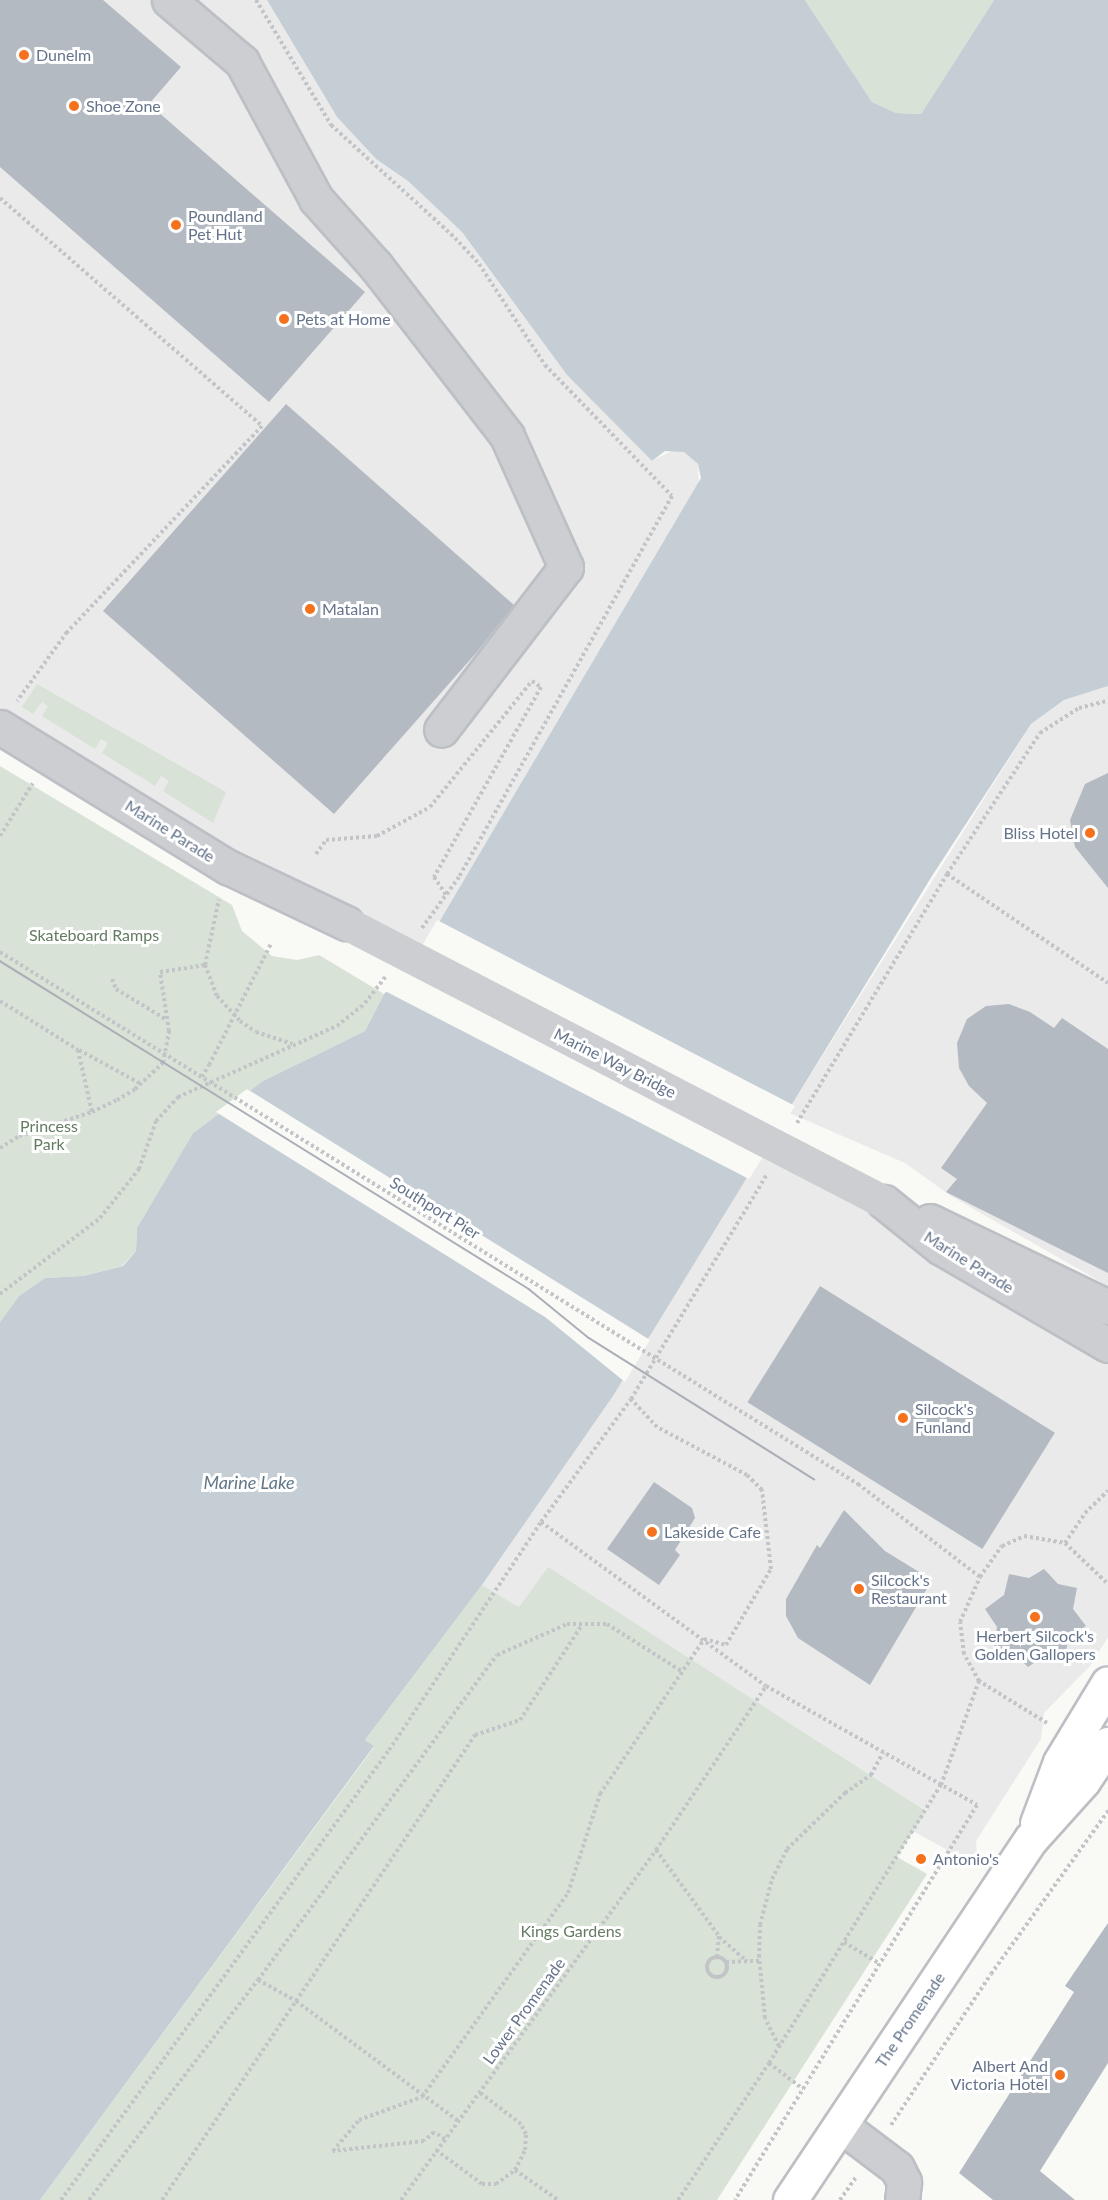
<!DOCTYPE html>
<html>
<head>
<meta charset="utf-8">
<style>
	body { margin:0 }
	#map { position:relative; width:1108px; height:2200px; overflow:hidden; background:#f9f9f6; font-family:Lato,sans-serif }
	div>[style] { position:absolute }
	[style*='--x'] { left:calc(var(--x)*1px); top:calc(var(--y)*1px); width:calc(var(--w)*1px); rotate:calc(var(--a)*1deg) }
	.built>* { inset:0; background:#eaeaea }
	.green>* { inset:0; background:#d9e2d7 }
	.water>* { inset:0; background:#c5ced5 }
	.pier>* { inset:0; background:#f9f9f6 }
	.building>* { inset:0; background:#b4bac2; transform-origin:0 0 }
	.path>* { height:4px; margin-top:-2px; transform-origin:0; background:repeating-linear-gradient(90deg,#c2c4c7 0 3px,transparent 0 6px) }
	.path>.ring { margin:-2px; padding:0; box-sizing:content-box; background:none; border:4px solid #c2c4c7; border-radius:50% }
	.roads { filter:drop-shadow(2px 0 #bcbfc4) drop-shadow(-2px 0 #bcbfc4) drop-shadow(0 2px #bcbfc4) drop-shadow(0 -2px #bcbfc4) }
	.minor>* { height:33px; margin:-16.5px; padding:0 16.5px; transform-origin:16.5px; border-radius:16.5px; background:#ccced2 }
	.major>* { height:33px; margin:-16.5px; padding:0 16.5px; transform-origin:16.5px; border-radius:16.5px; background:#fff }
	.tram>* { height:1.5px; margin:-0.75px; padding:0 0.75px; transform-origin:0.75px; border-radius:0.75px; background:#aaafb7 }
	.path-bridge>* { height:4px; margin-top:-2px; transform-origin:0; background:repeating-linear-gradient(90deg,#c2c4c7 0 3px,transparent 0 6px) }
	.minor-bridge>* { height:33px; margin:-16.5px; padding:0 16.5px; transform-origin:16.5px; border-radius:16.5px; background:#ccced2 }
	.dots>* { width:16px; height:16px; translate:-50% -50%; box-sizing:border-box; border:3px solid #fff; border-radius:50% }
	span { translate:-50% -50%; white-space:nowrap; text-align:center; line-height:1.15; -webkit-text-stroke:6px #fff; paint-order:stroke }
	.poi-label { font-size:16px; color:#65748b }
	.left { translate:0 -50%; text-align:left }
	.right { translate:-100% -50%; text-align:right }
	.street-label { font-size:16px; color:#65748b }
	.park-label { font-size:16px; color:#627b61 }
	.water-label { font-size:18px; color:#617686; font-style:italic }
</style>
</head>
<body>
<div id="map">
	<div class="built">
		<div style="clip-path:polygon(0 0,267px 0,337px 117px,376px 159px,408px 181px,462px 232px,567px 375px,652px 461px,674px 450px,684px 452px,698px 464px,699px 486px,418px 958px,0 727px)"></div>
		<div style="clip-path:polygon(1108px 686px,1108px 1286px,951px 1196px,905px 1163px,787px 1112px,1031px 724px,1064px 700px)"></div>
		<div style="clip-path:polygon(766px 1145px,1108px 1345px,1108px 1637px,1090px 1666px,1044px 1713px,1041px 1739px,976px 1841px,978px 1867px,913px 1831px,925px 1810px,548px 1568px,519px 1607px,482px 1585px,613px 1396px)"></div>
	</div>
	<div class="green">
		<div style="clip-path:polygon(805px 0,994px 0,921px 114px,896px 113px,872px 102px)"></div>
		<div style="clip-path:polygon(37px 684px,226px 792px,213px 823px,163px 791px,169px 781px,161px 776px,155px 786px,102px 753px,108px 743px,101px 739px,95px 749px,42px 716px,48px 706px,42px 702px,33px 714px,22px 707px)"></div>
		<div style="clip-path:polygon(0 766px,232px 905px,242px 931px,272px 956px,297px 960px,319px 955px,384px 994px,365px 1031px,263px 1081px,193px 1133px,137px 1228px,136px 1251px,122px 1266px,83px 1276px,45px 1278px,19px 1296px,0 1322px)"></div>
		<div style="clip-path:polygon(548px 1567px,926px 1811px,897px 1857px,927px 1874px,717px 2200px,40px 2200px,374px 1747px,365px 1740px,482px 1585px,519px 1607px)"></div>
	</div>
	<div class="water">
		<div style="clip-path:polygon(267px 0,805px 0,872px 102px,896px 113px,921px 114px,994px 0,1108px 0,1108px 686px,1064px 700px,1031px 724px,932px 876px,613px 1396px,482px 1585px,365px 1740px,374px 1746px,40px 2200px,0 2200px,0 1322px,19px 1296px,45px 1278px,83px 1276px,123px 1266px,136px 1251px,137px 1228px,193px 1133px,263px 1081px,365px 1031px,384px 994px,418px 958px,701px 478px,698px 464px,684px 452px,665px 451px,652px 461px,567px 375px,462px 232px,408px 181px,376px 159px,337px 117px)"></div>
	</div>
	<div class="pier">
		<div style="clip-path:polygon(437px 920px,795px 1106px,749px 1179px,383px 990px,416px 956px)"></div>
		<div style="clip-path:polygon(247px 1089px,650px 1340px,625px 1382px,545px 1317px,216px 1112px)"></div>
	</div>
	<div class="building">
		<div style="clip-path:polygon(0 0,103px 0,181px 67px,149px 104px,365px 292px,269px 402px,0 167px)"></div>
		<div style="clip-path:polygon(286px 404px,514px 605px,477px 652px,334px 814px,103px 611px)"></div>
		<div style="clip-path:polygon(1108px 773px,1108px 888px,1075px 847px,1070px 820px,1085px 784px)"></div>
		<div style="clip-path:polygon(1009px 1004px,1030px 1012px,1054px 1028px,1062px 1018px,1108px 1049px,1108px 1273px,946px 1192px,957px 1179px,941px 1168px,987px 1103px,969px 1086px,959px 1068px,957px 1043px,967px 1019px,986px 1006px)"></div>
		<div style="left:820px;top:1286px;width:277px;height:137px;rotate:32deg"></div>
		<div style="clip-path:polygon(654px 1482px,692px 1508px,695px 1518px,675px 1550px,680px 1555px,659px 1585px,607px 1549px)"></div>
		<div style="clip-path:polygon(844px 1510px,885px 1551px,932px 1580px,870px 1685px,798px 1638px,786px 1616px,786px 1599px,817px 1545px,820px 1548px)"></div>
		<div style="clip-path:polygon(1044px 1569px,1058px 1584px,1077px 1588px,1073px 1609px,1086px 1626px,1068px 1637px,1065px 1661px,1043px 1657px,1028px 1667px,1011px 1650px,994px 1647px,997px 1627px,985px 1609px,1004px 1595px,1009px 1574px,1029px 1578px)"></div>
		<div style="clip-path:polygon(1108px 1923px,1108px 2063px,1040px 2171px,1075px 2200px,993px 2200px,959px 2173px,1074px 1992px,1065px 1986px)"></div>
	</div>
	<div class="path">
		<div style="--x:256;--y:0;--w:146;--a:59"></div>
		<div style="--x:331;--y:125;--w:168;--a:42.3"></div>
		<div style="--x:455;--y:238;--w:35;--a:47"></div>
		<div style="--x:479;--y:264;--w:121;--a:56.8"></div>
		<div style="--x:545;--y:365;--w:182;--a:45.9"></div>
		<div style="--x:672;--y:496;--w:436;--a:119.2"></div>
		<div style="--x:459;--y:877;--w:63;--a:126"></div>
		<div style="--x:0;--y:198;--w:347;--a:41"></div>
		<div style="--x:262;--y:426;--w:284;--a:133.4"></div>
		<div style="--x:67;--y:632;--w:85;--a:125.9"></div>
		<div style="--x:0;--y:836;--w:62;--a:-58.1"></div>
		<div style="--x:316;--y:854;--w:17;--a:-54"></div>
		<div style="--x:326;--y:840;--w:51;--a:-4.5"></div>
		<div style="--x:377;--y:836;--w:60;--a:-28.7"></div>
		<div style="--x:430;--y:807;--w:162;--a:-51"></div>
		<div style="--x:532;--y:681;--w:11;--a:34"></div>
		<div style="--x:541;--y:687;--w:218;--a:119.4"></div>
		<div style="--x:434;--y:877;--w:22;--a:56"></div>
		<div style="--x:947;--y:874;--w:194;--a:34.1"></div>
		<div style="--x:205;--y:965;--w:33;--a:69"></div>
		<div style="--x:217;--y:996;--w:34;--a:47"></div>
		<div style="--x:240;--y:1021;--w:19;--a:35"></div>
		<div style="--x:256;--y:1032;--w:38;--a:18"></div>
		<div style="--x:112;--y:979;--w:11;--a:68"></div>
		<div style="--x:116;--y:989;--w:60;--a:31.3"></div>
		<div style="--x:0;--y:1001;--w:92;--a:32.1"></div>
		<div style="--x:78;--y:1050;--w:64;--a:77.3"></div>
		<div style="--x:79;--y:1050;--w:71;--a:28.7"></div>
		<div style="--x:202;--y:1077;--w:14;--a:-60"></div>
		<div style="--x:797;--y:1123;--w:291;--a:-58.9"></div>
		<div style="--x:947;--y:874;--w:169;--a:-56.6"></div>
		<div style="--x:1040;--y:733;--w:46;--a:-32.7"></div>
		<div style="--x:1079;--y:708;--w:30;--a:-14"></div>
		<div style="--x:0;--y:1148;--w:22;--a:-32"></div>
		<div style="--x:19;--y:1136;--w:77;--a:-18.2"></div>
		<div style="--x:92;--y:1112;--w:28;--a:-26"></div>
		<div style="--x:117;--y:1100;--w:21;--a:-31"></div>
		<div style="--x:135;--y:1089;--w:38;--a:-43"></div>
		<div style="--x:163;--y:1063;--w:33;--a:-79"></div>
		<div style="--x:169;--y:1031;--w:60;--a:-98.7"></div>
		<div style="--x:160;--y:972;--w:46;--a:-8.8"></div>
		<div style="--x:205;--y:965;--w:67;--a:-78"></div>
		<div style="--x:0;--y:1294;--w:126;--a:-37.2"></div>
		<div style="--x:100;--y:1218;--w:63;--a:-51.5"></div>
		<div style="--x:139;--y:1169;--w:51;--a:-70.5"></div>
		<div style="--x:156;--y:1121;--w:33;--a:-47"></div>
		<div style="--x:178;--y:1097;--w:174;--a:-24.1"></div>
		<div style="--x:337;--y:1026;--w:36;--a:-39"></div>
		<div style="--x:365;--y:1003;--w:33;--a:-52"></div>
		<div style="--x:858;--y:1484;--w:153;--a:37.3"></div>
		<div style="--x:541;--y:1522;--w:278;--a:36.1"></div>
		<div style="--x:766;--y:1686;--w:242;--a:29.4"></div>
		<div style="--x:977;--y:1805;--w:463;--a:121.5"></div>
		<div style="--x:1065;--y:1543;--w:36;--a:-56"></div>
		<div style="--x:1085;--y:1513;--w:32;--a:-44"></div>
		<div style="--x:1047;--y:1723;--w:80;--a:-148.3"></div>
		<div style="--x:979;--y:1681;--w:31;--a:-119"></div>
		<div style="--x:964;--y:1654;--w:32;--a:-97"></div>
		<div style="--x:960;--y:1622;--w:49;--a:-66"></div>
		<div style="--x:980;--y:1577;--w:38;--a:-55"></div>
		<div style="--x:1002;--y:1546;--w:24;--a:-24"></div>
		<div style="--x:1024;--y:1536;--w:42;--a:9.7"></div>
		<div style="--x:1065;--y:1543;--w:59;--a:43.6"></div>
		<div style="--x:656;--y:1850;--w:107;--a:53.8"></div>
		<div style="--x:719;--y:1936;--w:20;--a:96"></div>
		<div style="--x:719;--y:1937;--w:37;--a:41"></div>
		<div style="--x:844;--y:1942;--w:42;--a:31.4"></div>
		<div class="ring" style="left:707px;top:1957px;width:16px;height:16px"></div>
		<div style="--x:726;--y:1962;--w:33;--a:-2"></div>
		<div style="--x:258;--y:1980;--w:43;--a:28.9"></div>
		<div style="--x:296;--y:2001;--w:202;--a:36.5"></div>
		<div style="--x:779;--y:2046;--w:31;--a:-117"></div>
		<div style="--x:765;--y:2018;--w:61;--a:-95.6"></div>
		<div style="--x:759;--y:1957;--w:32;--a:-88"></div>
		<div style="--x:760;--y:1925;--w:48;--a:-75.4"></div>
		<div style="--x:772;--y:1879;--w:34;--a:-63"></div>
		<div style="--x:787;--y:1849;--w:81;--a:-44"></div>
		<div style="--x:845;--y:1793;--w:32;--a:-35"></div>
		<div style="--x:871;--y:1775;--w:26;--a:-62"></div>
		<div style="--x:769;--y:2063;--w:43;--a:37.4"></div>
		<div style="--x:891;--y:2125;--w:181;--a:-56.5"></div>
		<div style="--x:991;--y:1974;--w:201;--a:-54.3"></div>
		<div style="--x:445;--y:2139;--w:13;--a:-148"></div>
		<div style="--x:434;--y:2132;--w:13;--a:138"></div>
		<div style="--x:424;--y:2141;--w:92;--a:173.7"></div>
		<div style="--x:333;--y:2151;--w:40;--a:-50"></div>
		<div style="--x:359;--y:2120;--w:67;--a:-20.1"></div>
		<div style="--x:422;--y:2097;--w:251;--a:-54.4"></div>
		<div style="--x:568;--y:1893;--w:104;--a:-72.1"></div>
		<div style="--x:600;--y:1794;--w:187;--a:-56.1"></div>
		<div style="--x:704;--y:1639;--w:23;--a:15"></div>
		<div style="--x:726;--y:1645;--w:88;--a:-59.4"></div>
		<div style="--x:771;--y:1569;--w:80;--a:-96.5"></div>
		<div style="--x:762;--y:1490;--w:21;--a:-135"></div>
		<div style="--x:747;--y:1475;--w:102;--a:-151.9"></div>
		<div style="--x:657;--y:1427;--w:38;--a:-133"></div>
		<div style="--x:631;--y:1399;--w:261;--a:-58.8"></div>
		<div style="--x:436;--y:2150;--w:57;--a:36.5"></div>
		<div style="--x:482;--y:2184;--w:14;--a:0"></div>
		<div style="--x:496;--y:2184;--w:24;--a:-36"></div>
		<div style="--x:515;--y:2170;--w:22;--a:-63"></div>
		<div style="--x:525;--y:2150;--w:16;--a:-86"></div>
		<div style="--x:526;--y:2134;--w:11;--a:-117"></div>
		<div style="--x:521;--y:2124;--w:53;--a:-142.7"></div>
		<div style="--x:515;--y:2170;--w:52;--a:34.9"></div>
		<div style="--x:61;--y:2200;--w:557;--a:-53.91"></div>
		<div style="--x:389;--y:1750;--w:274;--a:-56.3"></div>
		<div style="--x:541;--y:1522;--w:152;--a:-53.8"></div>
		<div style="--x:89;--y:2200;--w:277;--a:-52.5"></div>
		<div style="--x:258;--y:1980;--w:403;--a:-53.7"></div>
		<div style="--x:497;--y:1655;--w:77;--a:-23.9"></div>
		<div style="--x:567;--y:1624;--w:40;--a:0"></div>
		<div style="--x:607;--y:1624;--w:90;--a:32.3"></div>
		<div style="--x:162;--y:2200;--w:561;--a:-56.05"></div>
		<div style="--x:475;--y:1735;--w:47;--a:-18.4"></div>
		<div style="--x:520;--y:1720;--w:113;--a:-56.9"></div>
		<div style="--x:401;--y:2200;--w:433;--a:-53.9"></div>
		<div style="--x:656;--y:1850;--w:197;--a:-56.1"></div>
		<div style="--x:678;--y:2200;--w:164;--a:-56.4"></div>
		<div style="--x:769;--y:2063;--w:327;--a:-58.3"></div>
		<div style="--x:941;--y:1785;--w:111;--a:-69.9"></div>
		<div style="--x:840;--y:2200;--w:29;--a:-55"></div>
	</div>
	<div class="roads">
		<div class="minor">
			<div style="--x:169;--y:0;--w:96;--a:40.3"></div>
			<div style="--x:242;--y:62;--w:156;--a:61.6"></div>
			<div style="--x:316;--y:199;--w:89;--a:48.2"></div>
			<div style="--x:375;--y:265;--w:216;--a:52.3"></div>
			<div style="--x:507;--y:436;--w:144;--a:65.8"></div>
			<div style="--x:566;--y:567;--w:205;--a:127.5"></div>
			<div style="--x:0;--y:727;--w:268;--a:31.6"></div>
			<div style="--x:228;--y:867;--w:131;--a:25.4"></div>
			<div style="--x:884;--y:1202;--w:72;--a:38.8"></div>
			<div style="--x:940;--y:1247;--w:194;--a:30.3"></div>
			<div style="--x:930;--y:1221;--w:198;--a:25.8"></div>
			<div style="--x:840;--y:2125;--w:71;--a:37"></div>
			<div style="--x:897;--y:2168;--w:16;--a:63"></div>
			<div style="--x:904;--y:2182;--w:18;--a:96"></div>
		</div>
		<div class="major">
			<div style="--x:1037;--y:1823;--w:65;--a:-69.3"></div>
			<div style="--x:1060;--y:1762;--w:92;--a:-58.7"></div>
			<div style="--x:790;--y:2200;--w:434;--a:-56.3"></div>
			<div style="--x:1031;--y:1839;--w:78;--a:-48.1"></div>
			<div style="--x:1083;--y:1781;--w:45;--a:-56"></div>
		</div>
	</div>
	<div class="tram">
		<div style="--x:0;--y:961;--w:622;--a:31.8"></div>
		<div style="--x:529;--y:1289;--w:77;--a:39.2"></div>
		<div style="--x:589;--y:1338;--w:266;--a:32.1"></div>
	</div>
	<div class="path-bridge">
		<div style="--x:0;--y:952;--w:1010;--a:31.8"></div>
		<div style="--x:209;--y:1065;--w:136;--a:-62.9"></div>
	</div>
	<div class="minor-bridge">
		<div style="--x:346;--y:923;--w:606;--a:27.41"></div>
	</div>
	<div class="dots">
		<div style="left:24px;top:55px;background:#f5711b"></div>
		<div style="left:74px;top:106px;background:#f5711b"></div>
		<div style="left:176px;top:225px;background:#f5711b"></div>
		<div style="left:284px;top:319px;background:#f5711b"></div>
		<div style="left:310px;top:609px;background:#f5711b"></div>
		<div style="left:1090px;top:833px;background:#f5711b"></div>
		<div style="left:903px;top:1418px;background:#f5711b"></div>
		<div style="left:652px;top:1532px;background:#f5711b"></div>
		<div style="left:859px;top:1589px;background:#f5711b"></div>
		<div style="left:1035px;top:1617px;background:#f5711b"></div>
		<div style="left:921px;top:1859px;background:#f5711b"></div>
		<div style="left:1060px;top:2075px;background:#f5711b"></div>
	</div>
	<div class="poi-label">
		<span class="left" style="left:36px;top:55px">Dunelm</span>
		<span class="left" style="left:86px;top:106px">Shoe Zone</span>
		<span class="left" style="left:188px;top:225px">Poundland<br>Pet Hut</span>
		<span class="left" style="left:296px;top:319px">Pets at Home</span>
		<span class="left" style="left:322px;top:609px">Matalan</span>
		<span class="right" style="left:1078px;top:833px">Bliss Hotel</span>
		<span class="left" style="left:915px;top:1418px">Silcock's<br>Funland</span>
		<span class="left" style="left:664px;top:1532px">Lakeside Cafe</span>
		<span class="left" style="left:871px;top:1589px">Silcock's<br>Restaurant</span>
		<span style="left:1035px;top:1645px">Herbert Silcock's<br>Golden Gallopers</span>
		<span class="left" style="left:933px;top:1859px">Antonio's</span>
		<span class="right" style="left:1048px;top:2075px">Albert And<br>Victoria Hotel</span>
	</div>
	<div class="street-label">
		<span style="left:170px;top:831px;rotate:32deg">Marine Parade</span>
		<span style="left:615px;top:1063px;rotate:27deg">Marine Way Bridge</span>
		<span style="left:435px;top:1208px;rotate:32deg">Southport Pier</span>
		<span style="left:969px;top:1262px;rotate:32deg">Marine Parade</span>
		<span style="left:524px;top:2011px;rotate:-54deg">Lower Promenade</span>
		<span style="left:910px;top:2020px;rotate:-56deg">The Promenade</span>
	</div>
	<div class="park-label">
		<span style="left:94px;top:935px">Skateboard Ramps</span>
		<span style="left:49px;top:1135px">Princess<br>Park</span>
		<span style="left:571px;top:1931px">Kings Gardens</span>
	</div>
	<div class="water-label">
		<span style="left:249px;top:1482px">Marine Lake</span>
	</div>
</div>
</body>
</html>
